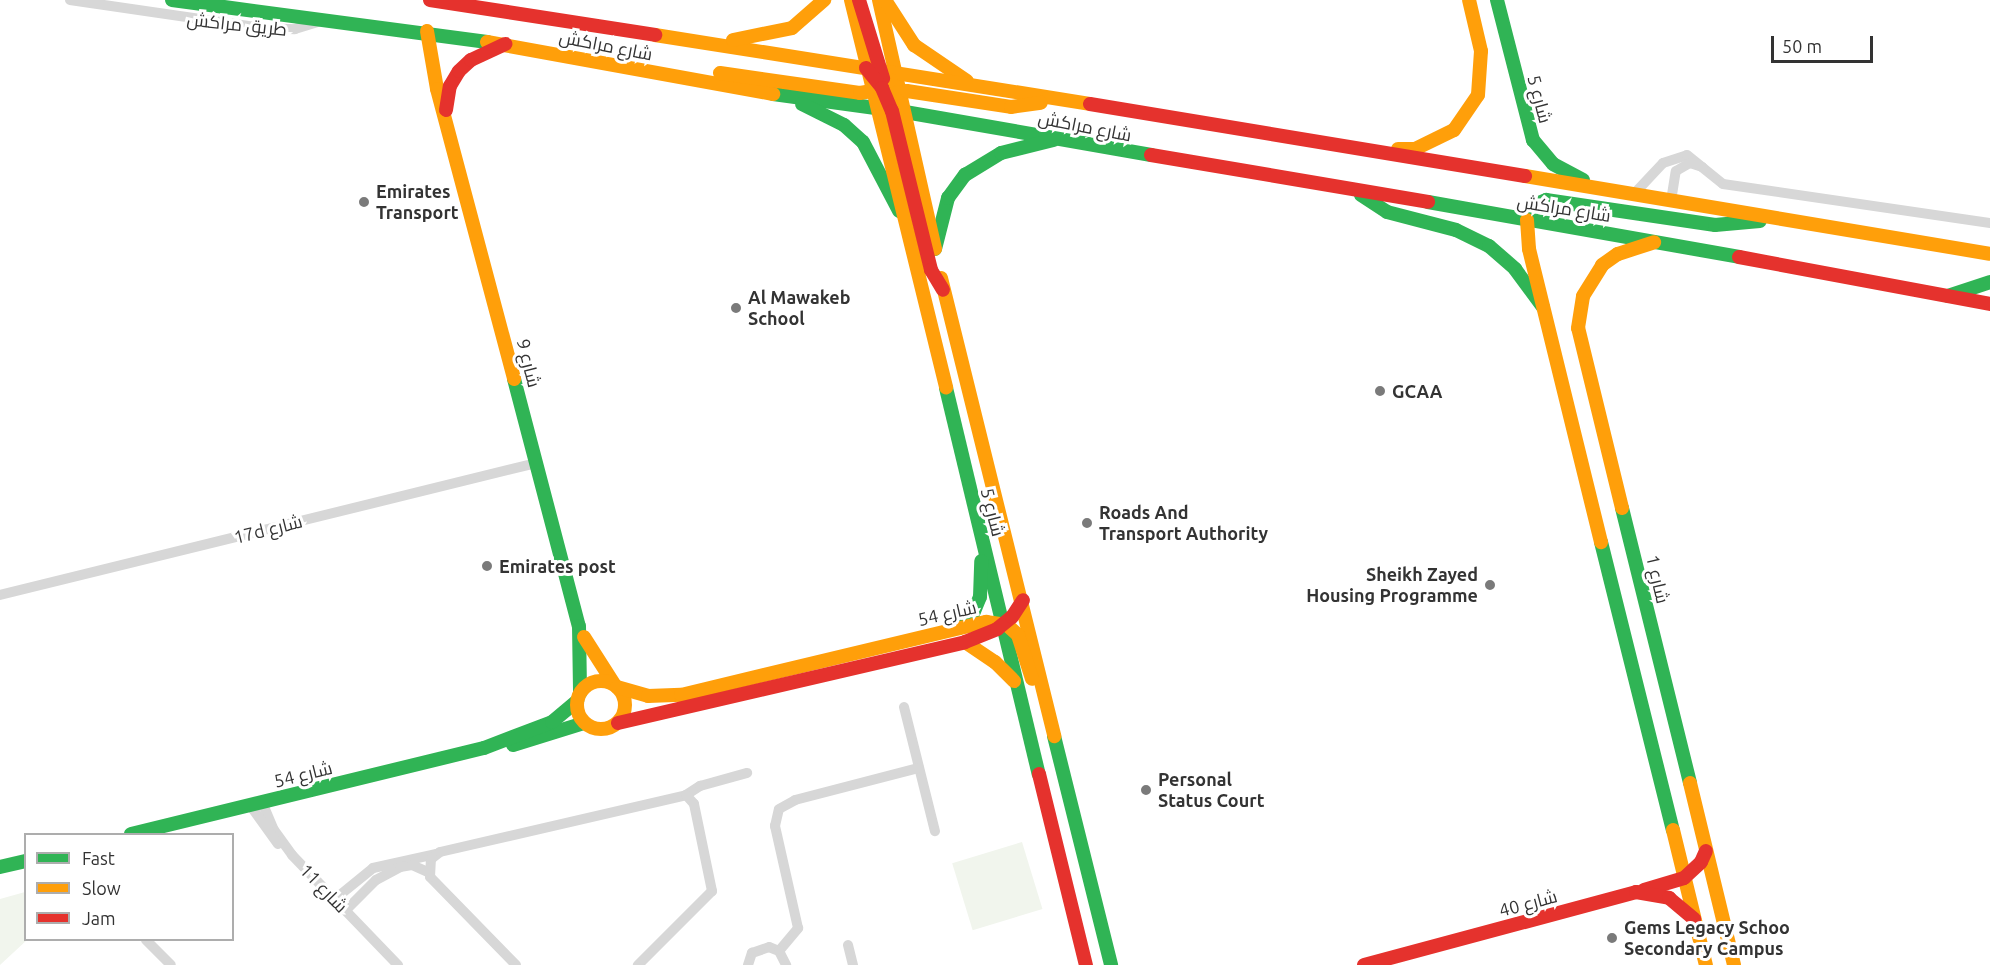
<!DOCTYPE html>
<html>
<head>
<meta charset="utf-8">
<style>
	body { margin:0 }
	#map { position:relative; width:1990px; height:965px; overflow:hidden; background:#fff; font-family:Ubuntu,Cairo,sans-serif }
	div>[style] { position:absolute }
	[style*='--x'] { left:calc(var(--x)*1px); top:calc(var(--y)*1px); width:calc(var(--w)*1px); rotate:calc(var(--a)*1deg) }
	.green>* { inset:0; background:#f1f5ed; transform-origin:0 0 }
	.street>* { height:10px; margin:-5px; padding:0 5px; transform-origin:5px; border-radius:5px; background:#d7d7d7 }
	.fast>* { height:14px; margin:-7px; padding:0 7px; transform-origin:7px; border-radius:7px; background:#30b455 }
	.slow>* { height:14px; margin:-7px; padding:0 7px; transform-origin:7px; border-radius:7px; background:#ff9f0a }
	.slow>.ring { margin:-7px; padding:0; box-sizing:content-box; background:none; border:14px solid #ff9f0a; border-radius:50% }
	.jam>* { height:14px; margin:-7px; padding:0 7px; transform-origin:7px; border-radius:7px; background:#e5322d }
	.dots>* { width:16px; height:16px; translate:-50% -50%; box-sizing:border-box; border:3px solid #fff; border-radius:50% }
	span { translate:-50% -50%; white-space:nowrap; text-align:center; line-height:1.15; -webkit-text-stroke:6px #fff; paint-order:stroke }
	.street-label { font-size:18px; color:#333 }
	.poi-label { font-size:18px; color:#333; font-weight:700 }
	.left { translate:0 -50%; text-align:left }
	.right { translate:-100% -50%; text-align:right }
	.legend { position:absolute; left:24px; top:833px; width:210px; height:108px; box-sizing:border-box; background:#fff; border:2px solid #adadad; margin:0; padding:8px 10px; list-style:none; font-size:18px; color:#333 }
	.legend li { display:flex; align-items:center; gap:12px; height:30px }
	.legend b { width:30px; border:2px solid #adadad }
	.scale { position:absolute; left:1771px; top:36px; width:102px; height:27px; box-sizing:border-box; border:3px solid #333; border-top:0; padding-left:8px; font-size:18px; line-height:21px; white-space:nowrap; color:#333; -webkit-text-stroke:4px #fff; paint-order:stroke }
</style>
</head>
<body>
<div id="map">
	<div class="green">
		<div style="left:1022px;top:842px;width:70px;height:73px;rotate:73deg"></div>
		<div style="clip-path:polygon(25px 892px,27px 940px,0 965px,0 899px)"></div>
	</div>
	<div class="street">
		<div style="--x:70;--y:0;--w:194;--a:8.3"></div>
		<div style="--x:262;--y:28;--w:33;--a:2"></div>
		<div style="--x:295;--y:29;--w:28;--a:-17"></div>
		<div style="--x:1633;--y:195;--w:44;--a:-46.8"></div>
		<div style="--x:1663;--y:163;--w:25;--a:-18"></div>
		<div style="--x:1687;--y:155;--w:46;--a:38.9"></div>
		<div style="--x:1723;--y:184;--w:270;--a:8.3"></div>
		<div style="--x:1671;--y:201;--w:30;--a:-81"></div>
		<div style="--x:1676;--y:171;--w:16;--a:-30"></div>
		<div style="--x:1690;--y:163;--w:13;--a:18"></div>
		<div style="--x:0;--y:595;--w:552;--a:-13.83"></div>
		<div style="--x:904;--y:707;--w:128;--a:76"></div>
		<div style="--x:686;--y:795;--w:17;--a:-33"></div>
		<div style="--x:700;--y:786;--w:49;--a:-15.5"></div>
		<div style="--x:262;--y:802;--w:30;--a:67"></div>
		<div style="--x:274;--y:830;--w:31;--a:54"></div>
		<div style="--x:292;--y:855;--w:153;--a:46.1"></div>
		<div style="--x:250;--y:805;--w:48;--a:54.3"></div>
		<div style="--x:335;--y:899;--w:49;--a:-39.2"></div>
		<div style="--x:373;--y:868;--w:65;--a:-12.5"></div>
		<div style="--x:346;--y:910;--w:42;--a:-45"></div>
		<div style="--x:376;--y:880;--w:27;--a:-28"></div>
		<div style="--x:400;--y:867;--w:12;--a:-9"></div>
		<div style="--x:412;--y:865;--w:17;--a:24"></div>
		<div style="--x:146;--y:940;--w:35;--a:45"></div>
		<div style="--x:848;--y:945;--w:21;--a:76"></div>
		<div style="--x:779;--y:951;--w:30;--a:-50"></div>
		<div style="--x:798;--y:928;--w:105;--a:-102.7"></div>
		<div style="--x:775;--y:826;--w:17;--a:-77"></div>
		<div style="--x:779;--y:809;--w:18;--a:-29"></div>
		<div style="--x:795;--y:800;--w:128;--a:-14.5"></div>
		<div style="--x:516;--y:965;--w:123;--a:-134.3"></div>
		<div style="--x:430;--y:877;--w:18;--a:-87"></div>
		<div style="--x:431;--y:859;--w:11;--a:-38"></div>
		<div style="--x:440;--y:852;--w:253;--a:-13"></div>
		<div style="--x:686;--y:795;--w:12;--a:48"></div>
		<div style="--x:694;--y:804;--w:89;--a:78.3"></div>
		<div style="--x:712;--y:891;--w:105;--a:135"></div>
		<div style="--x:748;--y:965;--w:13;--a:-72"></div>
		<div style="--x:752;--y:953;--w:18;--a:-19"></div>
		<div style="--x:769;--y:947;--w:11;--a:22"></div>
		<div style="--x:779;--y:951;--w:16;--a:63"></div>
	</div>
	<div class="fast">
		<div style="--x:172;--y:0;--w:318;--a:7.6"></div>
		<div style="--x:1497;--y:0;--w:145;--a:75.6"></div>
		<div style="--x:1533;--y:140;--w:31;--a:50"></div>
		<div style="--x:1553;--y:164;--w:34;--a:28"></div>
		<div style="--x:773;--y:94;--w:133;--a:7.8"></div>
		<div style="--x:905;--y:112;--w:250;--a:9.9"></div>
		<div style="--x:802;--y:104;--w:47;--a:26.6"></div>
		<div style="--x:844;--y:125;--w:25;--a:42"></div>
		<div style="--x:863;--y:142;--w:78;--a:62.4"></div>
		<div style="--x:1361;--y:195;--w:31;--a:33"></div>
		<div style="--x:1387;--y:212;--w:71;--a:14.6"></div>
		<div style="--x:1456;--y:230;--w:37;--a:26"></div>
		<div style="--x:1489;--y:246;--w:35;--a:41"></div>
		<div style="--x:1515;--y:269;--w:47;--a:53.6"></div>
		<div style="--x:1428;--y:202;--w:316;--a:10"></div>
		<div style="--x:1527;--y:220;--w:18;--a:-61"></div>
		<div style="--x:1536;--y:204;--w:11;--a:-22"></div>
		<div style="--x:1546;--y:200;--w:171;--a:8.4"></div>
		<div style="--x:1715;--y:225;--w:45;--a:-5.1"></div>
		<div style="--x:935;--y:249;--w:53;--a:-75.7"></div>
		<div style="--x:948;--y:198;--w:29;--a:-54"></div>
		<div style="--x:965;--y:175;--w:42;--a:-31.4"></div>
		<div style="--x:1001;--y:153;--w:54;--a:-14"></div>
		<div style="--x:1948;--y:296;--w:44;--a:-18.4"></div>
		<div style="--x:514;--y:379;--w:255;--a:75.3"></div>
		<div style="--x:579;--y:626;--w:67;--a:89.1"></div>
		<div style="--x:946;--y:388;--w:397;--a:76.5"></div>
		<div style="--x:1622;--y:508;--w:283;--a:76.1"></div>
		<div style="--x:1601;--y:542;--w:297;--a:76"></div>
		<div style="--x:959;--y:628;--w:20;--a:-45"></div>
		<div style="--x:973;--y:614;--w:18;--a:-68"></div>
		<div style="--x:980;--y:597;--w:36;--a:-88"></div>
		<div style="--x:1054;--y:736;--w:236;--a:76"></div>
		<div style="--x:513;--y:745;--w:74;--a:-17.2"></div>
		<div style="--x:131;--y:834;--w:363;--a:-13.7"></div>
		<div style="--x:484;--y:748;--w:73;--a:-20.9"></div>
		<div style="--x:552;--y:722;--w:33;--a:-40"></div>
		<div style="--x:0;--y:867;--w:27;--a:-13"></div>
	</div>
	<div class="slow">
		<div style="--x:851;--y:0;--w:399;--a:76.2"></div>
		<div style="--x:879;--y:0;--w:255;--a:77.3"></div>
		<div style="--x:885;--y:0;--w:54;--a:57.2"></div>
		<div style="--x:914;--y:45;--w:64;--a:34.2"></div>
		<div style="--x:427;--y:31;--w:59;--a:80.2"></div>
		<div style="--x:437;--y:89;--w:300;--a:75.1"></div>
		<div style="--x:655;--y:35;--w:440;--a:9"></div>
		<div style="--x:733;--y:40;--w:60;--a:-11.5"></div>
		<div style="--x:792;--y:28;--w:43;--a:-41.2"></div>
		<div style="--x:487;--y:42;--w:291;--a:10.3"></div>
		<div style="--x:720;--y:73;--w:141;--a:8.1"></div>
		<div style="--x:860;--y:93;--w:17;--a:-10"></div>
		<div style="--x:877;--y:90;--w:17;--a:-36"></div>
		<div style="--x:879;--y:104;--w:16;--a:-38"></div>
		<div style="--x:892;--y:94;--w:15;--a:-11"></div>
		<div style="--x:907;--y:91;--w:105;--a:8.7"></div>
		<div style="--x:1011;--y:107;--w:30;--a:-8"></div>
		<div style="--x:1398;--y:149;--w:17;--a:0"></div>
		<div style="--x:1415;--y:149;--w:43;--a:-26"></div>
		<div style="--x:1454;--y:130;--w:42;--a:-55.6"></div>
		<div style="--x:1478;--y:95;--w:44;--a:-86.1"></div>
		<div style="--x:1481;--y:51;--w:52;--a:-103.2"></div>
		<div style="--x:1525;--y:176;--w:471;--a:9.5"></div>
		<div style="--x:1527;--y:220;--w:29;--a:86"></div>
		<div style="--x:1529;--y:249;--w:302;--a:76.2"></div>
		<div style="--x:941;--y:278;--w:472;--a:76.1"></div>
		<div style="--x:1622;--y:508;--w:185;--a:-103.7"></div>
		<div style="--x:1578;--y:328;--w:32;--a:-81"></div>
		<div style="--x:1583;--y:296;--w:36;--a:-58"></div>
		<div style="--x:1602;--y:265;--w:19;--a:-35"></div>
		<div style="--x:1618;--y:254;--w:38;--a:-18"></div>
		<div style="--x:584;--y:637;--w:56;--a:57.4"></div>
		<div style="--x:965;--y:642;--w:36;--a:34"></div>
		<div style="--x:995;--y:662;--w:27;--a:45"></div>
		<div class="ring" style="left:577px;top:681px;width:34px;height:34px"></div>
		<div style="--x:617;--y:687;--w:32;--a:16"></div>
		<div style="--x:648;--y:696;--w:33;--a:-2"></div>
		<div style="--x:681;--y:695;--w:314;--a:-13.5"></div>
		<div style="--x:986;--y:622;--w:21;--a:8"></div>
		<div style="--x:1007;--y:625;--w:15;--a:42"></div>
		<div style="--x:1018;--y:635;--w:46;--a:72.3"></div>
		<div style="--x:1690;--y:783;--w:187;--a:76.4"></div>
		<div style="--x:1673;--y:830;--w:139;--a:76.3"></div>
	</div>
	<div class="jam">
		<div style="--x:430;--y:0;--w:228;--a:8.8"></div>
		<div style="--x:859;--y:0;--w:82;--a:72.9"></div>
		<div style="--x:866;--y:68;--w:26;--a:51"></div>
		<div style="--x:882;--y:88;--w:25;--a:67"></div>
		<div style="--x:892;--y:111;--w:164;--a:76.2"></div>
		<div style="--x:931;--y:270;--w:23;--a:59"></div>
		<div style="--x:1090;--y:104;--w:441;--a:9.4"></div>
		<div style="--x:446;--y:110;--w:24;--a:-81"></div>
		<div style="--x:450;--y:86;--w:17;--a:-59"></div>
		<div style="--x:459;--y:71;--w:16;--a:-43"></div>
		<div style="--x:471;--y:60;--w:38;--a:-25"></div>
		<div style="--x:1151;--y:155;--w:281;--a:9.6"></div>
		<div style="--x:1739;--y:257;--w:255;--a:10.6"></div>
		<div style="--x:618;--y:723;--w:356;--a:-13.1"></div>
		<div style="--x:965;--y:642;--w:35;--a:-22"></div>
		<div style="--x:997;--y:629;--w:19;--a:-39"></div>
		<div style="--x:1012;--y:617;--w:20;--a:-57"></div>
		<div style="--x:1039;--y:774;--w:197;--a:76.2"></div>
		<div style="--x:1644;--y:890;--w:42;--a:-16.7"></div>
		<div style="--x:1684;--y:878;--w:23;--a:-43"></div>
		<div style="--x:1701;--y:862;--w:12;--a:-66"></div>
		<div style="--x:1364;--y:965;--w:282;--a:-15"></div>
		<div style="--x:1636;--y:892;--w:34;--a:10"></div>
		<div style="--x:1669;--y:898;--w:33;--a:40"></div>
	</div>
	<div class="dots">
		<div style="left:364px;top:202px;background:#7a7a7a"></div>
		<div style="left:736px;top:308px;background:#7a7a7a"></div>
		<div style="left:1380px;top:391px;background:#7a7a7a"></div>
		<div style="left:1087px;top:523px;background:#7a7a7a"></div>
		<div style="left:487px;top:566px;background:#7a7a7a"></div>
		<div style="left:1490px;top:585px;background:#7a7a7a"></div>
		<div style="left:1146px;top:790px;background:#7a7a7a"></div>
		<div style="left:1612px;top:938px;background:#7a7a7a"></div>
	</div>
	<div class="street-label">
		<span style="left:237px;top:24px;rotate:6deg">طريق مراكش</span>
		<span style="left:606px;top:45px;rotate:11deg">شارع مراكش</span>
		<span style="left:1540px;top:99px;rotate:75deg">شارع 5</span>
		<span style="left:1085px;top:126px;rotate:11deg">شارع مراكش</span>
		<span style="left:1564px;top:208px;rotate:9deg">شارع مراكش</span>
		<span style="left:529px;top:363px;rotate:76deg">شارع 9</span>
		<span style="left:993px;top:512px;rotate:76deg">شارع 5</span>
		<span style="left:268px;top:529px;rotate:-14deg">17d شارع</span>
		<span style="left:1658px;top:579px;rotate:77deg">شارع 1</span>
		<span style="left:947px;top:613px;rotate:-13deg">شارع 54</span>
		<span style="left:303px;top:774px;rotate:-14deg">شارع 54</span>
		<span style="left:324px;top:888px;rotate:46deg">شارع 11</span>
		<span style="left:1528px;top:903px;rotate:-15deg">شارع 40</span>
	</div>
	<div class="poi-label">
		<span class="left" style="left:376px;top:202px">Emirates<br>Transport</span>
		<span class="left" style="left:748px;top:308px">Al Mawakeb<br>School</span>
		<span class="left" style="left:1392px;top:391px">GCAA</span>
		<span class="left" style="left:1099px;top:523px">Roads And<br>Transport Authority</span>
		<span class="left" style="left:499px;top:566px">Emirates post</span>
		<span class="right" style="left:1478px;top:585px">Sheikh Zayed<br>Housing Programme</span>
		<span class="left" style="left:1158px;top:790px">Personal<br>Status Court</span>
		<span class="left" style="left:1624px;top:938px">Gems Legacy Schoo<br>Secondary Campus</span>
	</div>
	<ul class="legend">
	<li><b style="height:8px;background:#30b455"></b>Fast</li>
	<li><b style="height:8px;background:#ff9f0a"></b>Slow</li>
	<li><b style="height:8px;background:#e5322d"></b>Jam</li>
	</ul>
	<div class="scale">50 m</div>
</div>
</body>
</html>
